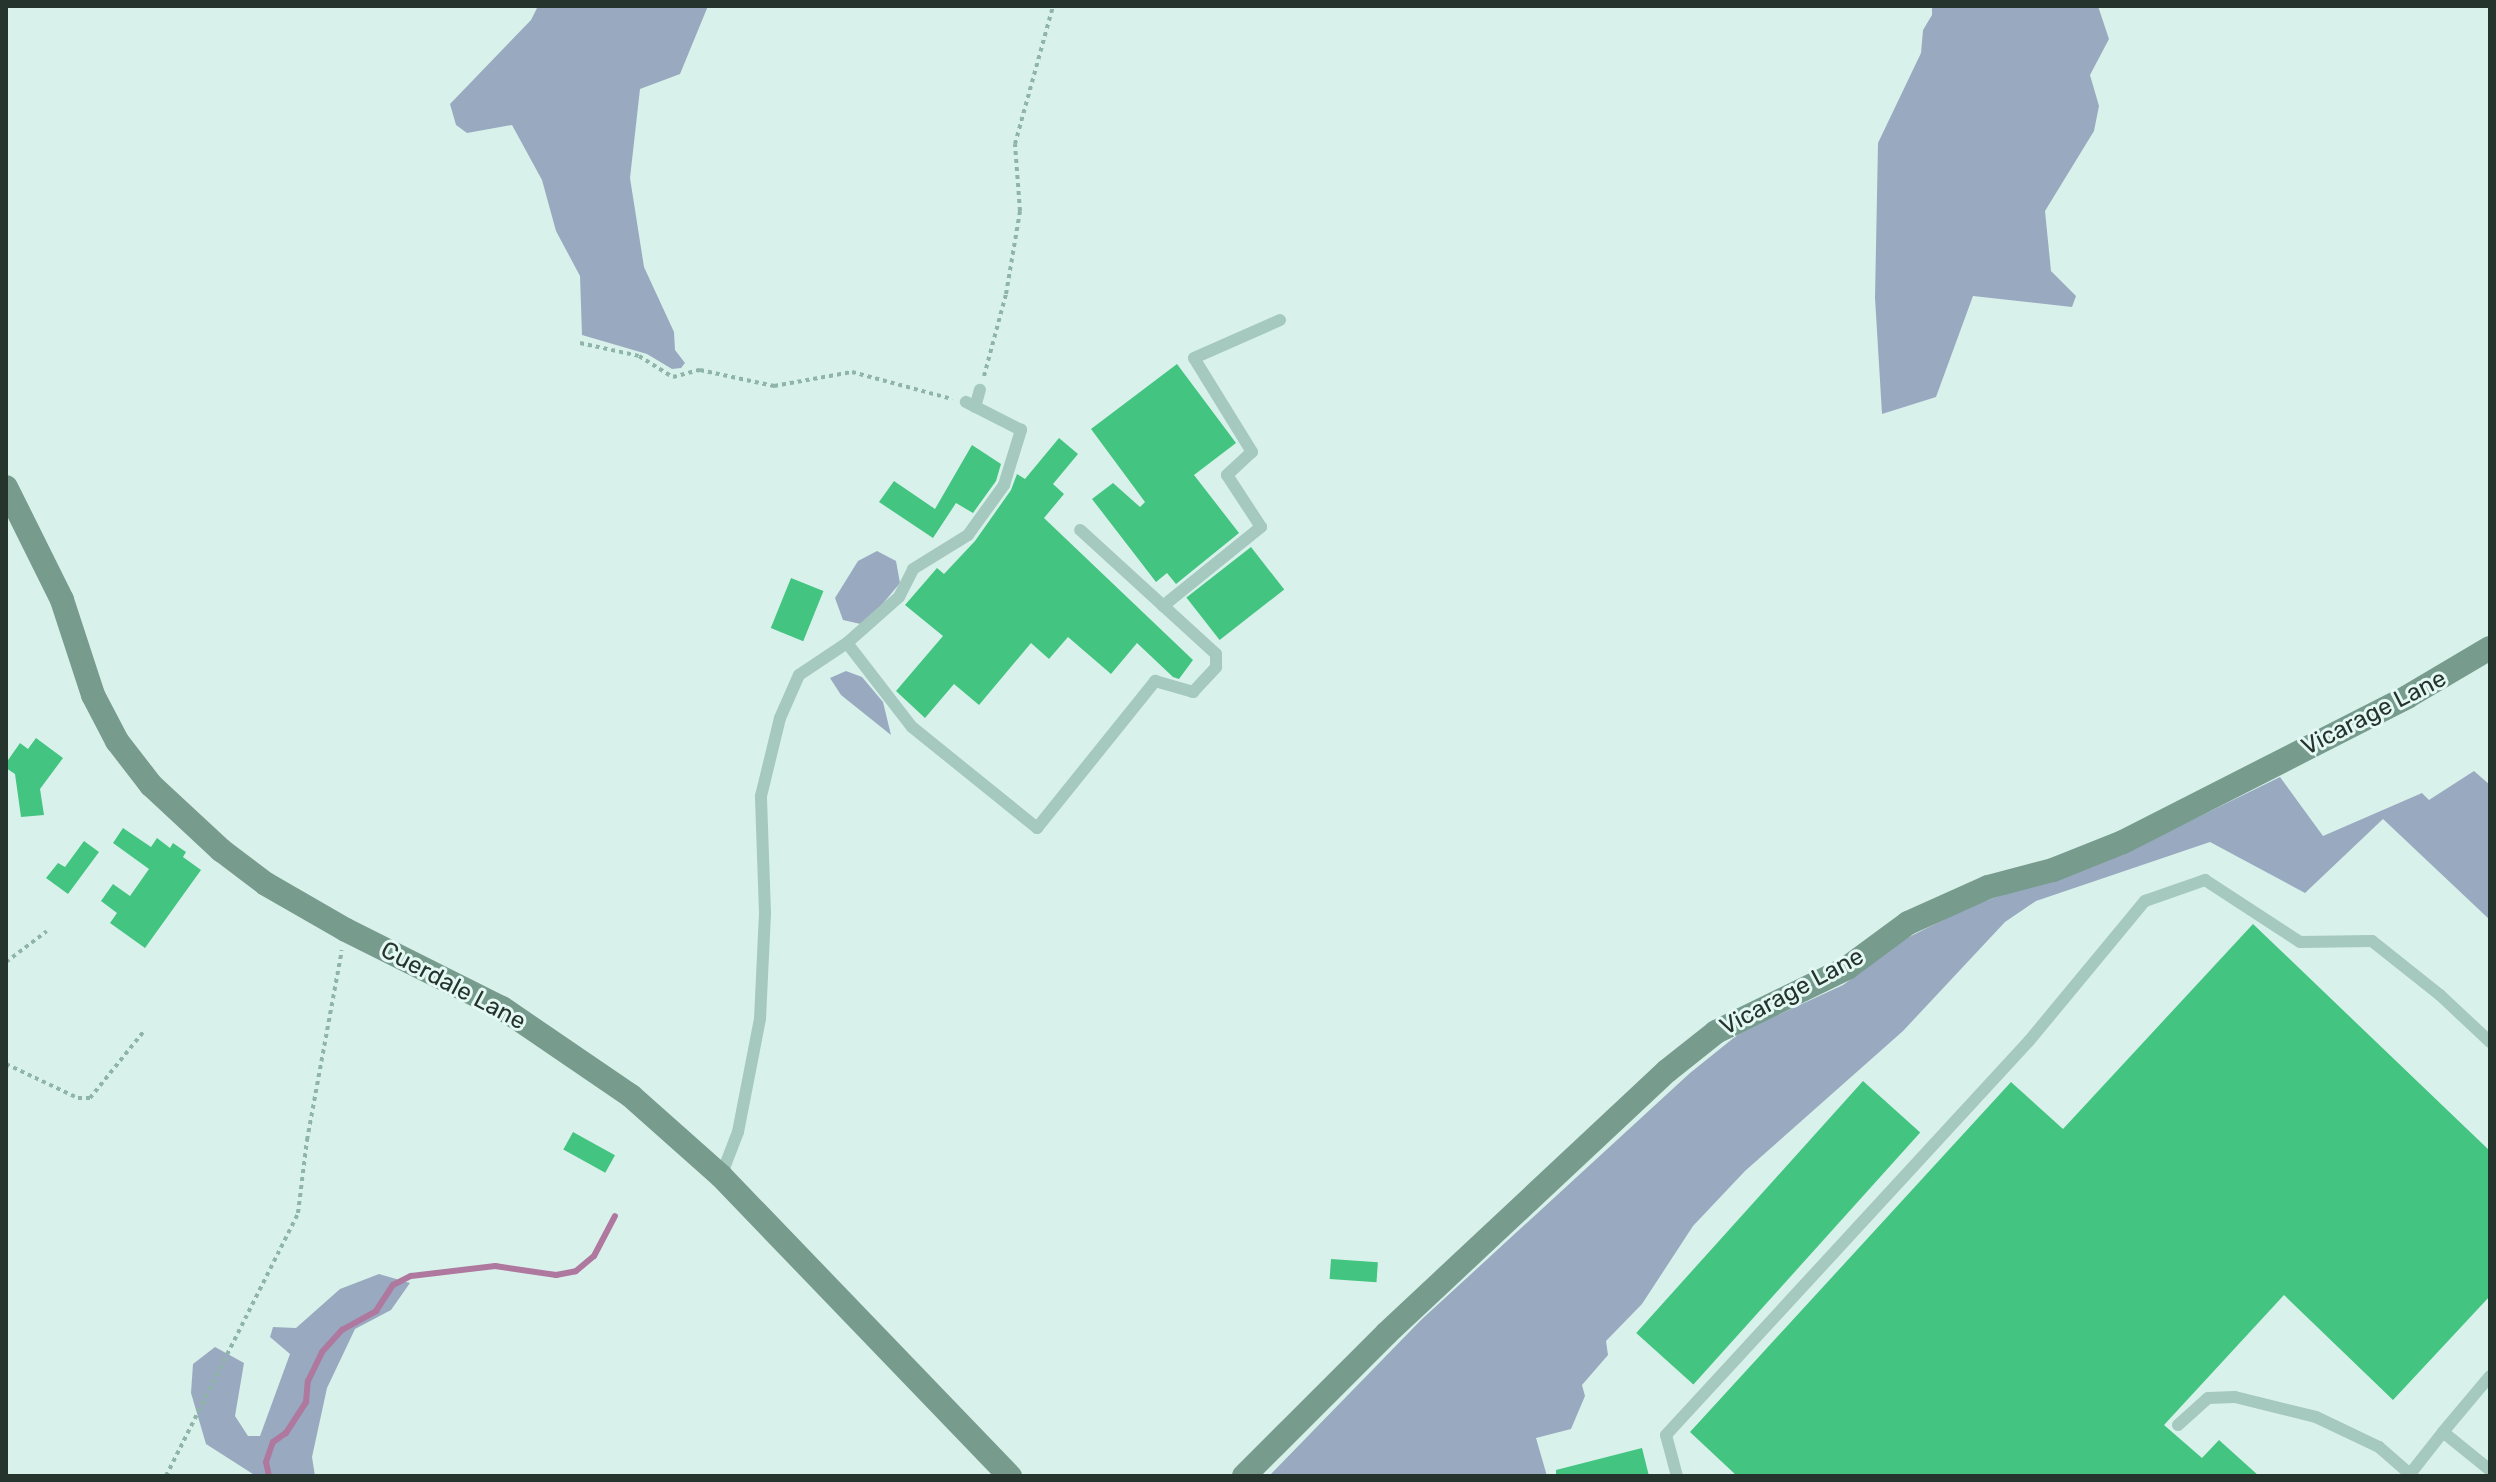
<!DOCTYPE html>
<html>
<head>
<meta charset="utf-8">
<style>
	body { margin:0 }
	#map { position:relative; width:2496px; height:1482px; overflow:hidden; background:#d9f1eb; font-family:Rubik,sans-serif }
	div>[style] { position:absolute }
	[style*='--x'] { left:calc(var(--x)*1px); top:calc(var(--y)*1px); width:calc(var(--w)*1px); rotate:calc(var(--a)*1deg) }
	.green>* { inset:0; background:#99aac0 }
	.stream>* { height:6px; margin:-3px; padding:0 3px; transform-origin:3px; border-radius:3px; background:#ae789f }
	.building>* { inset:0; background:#43c581; transform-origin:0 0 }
	.path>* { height:4px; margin-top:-2px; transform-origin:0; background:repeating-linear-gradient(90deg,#8fb4a8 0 4px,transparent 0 8px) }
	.lane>* { height:12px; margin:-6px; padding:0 6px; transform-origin:6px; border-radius:6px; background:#a5c9be }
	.secondary>* { height:24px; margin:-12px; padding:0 12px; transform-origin:12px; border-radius:12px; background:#779c8d }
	span { translate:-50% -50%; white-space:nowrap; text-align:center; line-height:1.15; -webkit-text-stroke:6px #e5f9f4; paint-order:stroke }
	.street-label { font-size:24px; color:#26342e }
	.frame { position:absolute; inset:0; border:8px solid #26342e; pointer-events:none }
</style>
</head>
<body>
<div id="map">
	<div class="green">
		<div style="clip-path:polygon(538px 6px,708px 6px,680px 74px,640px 89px,630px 178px,644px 267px,674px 332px,675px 350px,685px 363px,681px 368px,672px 369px,647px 354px,582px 335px,580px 276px,556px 231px,542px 180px,512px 125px,467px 133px,456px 125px,450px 104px,531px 20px)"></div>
		<div style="clip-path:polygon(1932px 6px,2098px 6px,2109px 39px,2090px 75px,2099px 106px,2094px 131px,2045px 211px,2051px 271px,2076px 296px,2072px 307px,1973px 296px,1936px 397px,1882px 414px,1875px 298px,1878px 143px,1921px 53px,1923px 30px,1932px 15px)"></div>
		<div style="clip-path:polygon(877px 551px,896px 561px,900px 583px,865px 625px,843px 620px,835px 598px,858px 561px)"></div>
		<div style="clip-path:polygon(846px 671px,862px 677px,883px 702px,891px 735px,841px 695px,830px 678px)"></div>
		<div style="clip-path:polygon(2474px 771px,2490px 785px,2490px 920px,2383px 819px,2305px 893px,2210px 842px,2036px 901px,2005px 922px,1903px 1031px,1745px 1171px,1693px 1226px,1642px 1304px,1606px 1341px,1608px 1355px,1582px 1385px,1585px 1396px,1571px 1429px,1536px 1438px,1547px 1476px,1269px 1476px,1421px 1320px,1690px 1073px,1741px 1032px,1843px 985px,1907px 938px,1971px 906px,2141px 845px,2280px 777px,2323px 836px,2422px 793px,2429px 800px)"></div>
		<div style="clip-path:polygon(379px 1274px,410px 1283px,391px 1310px,355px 1329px,327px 1388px,312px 1457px,315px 1476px,256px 1476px,206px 1444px,191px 1393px,193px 1364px,215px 1347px,244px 1363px,235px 1416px,248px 1436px,260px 1436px,290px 1354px,270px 1337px,273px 1327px,296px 1328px,340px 1289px)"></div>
	</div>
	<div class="stream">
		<div style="--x:269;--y:1476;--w:14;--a:-102"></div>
		<div style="--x:266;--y:1462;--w:21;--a:-71"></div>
		<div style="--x:273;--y:1442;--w:16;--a:-35"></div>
		<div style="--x:286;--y:1433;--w:37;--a:-57"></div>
		<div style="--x:306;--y:1402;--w:21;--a:-85"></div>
		<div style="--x:308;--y:1381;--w:32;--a:-64"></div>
		<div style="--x:322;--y:1352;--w:30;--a:-48"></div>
		<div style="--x:342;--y:1330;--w:39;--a:-29"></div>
		<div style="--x:376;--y:1311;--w:31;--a:-57"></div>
		<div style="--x:393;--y:1285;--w:20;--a:-27"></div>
		<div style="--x:411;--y:1276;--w:85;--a:-6.8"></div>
		<div style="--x:495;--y:1266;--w:62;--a:8.4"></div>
		<div style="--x:556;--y:1275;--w:20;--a:-11"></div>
		<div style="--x:576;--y:1271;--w:23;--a:-40"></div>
		<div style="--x:594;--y:1256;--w:45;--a:-62.3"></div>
	</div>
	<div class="building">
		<div style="clip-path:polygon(1177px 364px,1236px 443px,1194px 475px,1239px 533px,1176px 584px,1167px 573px,1156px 582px,1092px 499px,1113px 483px,1140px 507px,1145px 502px,1091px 429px)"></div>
		<div style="clip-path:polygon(1059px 438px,1078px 454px,1053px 484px,1064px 494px,1044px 518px,1193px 660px,1179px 679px,1173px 677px,1137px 643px,1111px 674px,1068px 637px,1049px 659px,1031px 643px,979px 705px,954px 684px,925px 718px,896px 691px,943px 636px,905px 605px,937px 568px,944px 574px,975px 541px,1011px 490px,1017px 474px,1025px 479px)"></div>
		<div style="clip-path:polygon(972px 445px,1001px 464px,996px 481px,973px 513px,956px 503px,933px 538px,879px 502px,894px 481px,935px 509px)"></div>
		<div style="left:1251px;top:547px;width:54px;height:82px;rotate:52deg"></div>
		<div style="left:791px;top:578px;width:35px;height:54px;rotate:22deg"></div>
		<div style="clip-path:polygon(36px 738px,63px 758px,40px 789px,44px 815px,21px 817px,15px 774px,6px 768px,6px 763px,20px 743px,28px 749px)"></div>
		<div style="clip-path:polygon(123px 828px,151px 847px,157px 838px,170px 848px,173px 843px,186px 852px,183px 857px,201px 870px,145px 948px,110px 923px,117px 913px,101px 901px,113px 884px,130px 896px,149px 869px,113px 843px)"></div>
		<div style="clip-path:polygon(84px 841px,99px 852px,68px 894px,46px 878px,58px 863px,65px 867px)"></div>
		<div style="clip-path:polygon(2253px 924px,2490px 1151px,2490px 1296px,2393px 1400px,2284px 1295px,2164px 1425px,2202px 1458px,2219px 1440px,2259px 1476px,1737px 1476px,1690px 1432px,2011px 1082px,2063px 1129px)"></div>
		<div style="left:1863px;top:1081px;width:77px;height:339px;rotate:42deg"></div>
		<div style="left:573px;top:1132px;width:48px;height:20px;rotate:29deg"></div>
		<div style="left:1331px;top:1259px;width:47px;height:20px;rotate:4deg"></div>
		<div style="clip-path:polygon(1642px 1448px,1649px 1476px,1556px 1476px,1556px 1470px)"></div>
	</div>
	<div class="path">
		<div style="--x:580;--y:343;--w:60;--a:12.4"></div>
		<div style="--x:639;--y:356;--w:40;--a:32"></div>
		<div style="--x:673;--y:377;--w:28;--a:-15"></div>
		<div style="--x:700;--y:370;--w:76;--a:12.2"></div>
		<div style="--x:774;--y:386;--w:79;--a:-10.2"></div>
		<div style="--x:852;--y:372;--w:104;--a:15.1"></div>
		<div style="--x:984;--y:376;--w:85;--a:-75"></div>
		<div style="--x:1006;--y:294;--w:84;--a:-80.4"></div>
		<div style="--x:1020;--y:211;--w:67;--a:-94.3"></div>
		<div style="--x:1015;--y:144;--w:143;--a:-74.6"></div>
		<div style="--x:6;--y:962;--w:51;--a:-37.1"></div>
		<div style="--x:6;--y:1064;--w:80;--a:25.3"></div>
		<div style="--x:78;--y:1098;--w:12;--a:0"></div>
		<div style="--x:90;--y:1098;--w:86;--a:-51.1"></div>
		<div style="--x:166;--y:1476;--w:294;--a:-63.3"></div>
		<div style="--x:298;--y:1213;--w:74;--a:-83"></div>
		<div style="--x:307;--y:1140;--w:193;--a:-79.6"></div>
	</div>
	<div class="lane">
		<div style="--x:975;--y:407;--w:18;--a:-74"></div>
		<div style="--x:1163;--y:606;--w:126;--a:-38.9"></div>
		<div style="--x:1261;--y:527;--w:62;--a:-123.2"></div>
		<div style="--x:1227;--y:475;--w:34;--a:-43"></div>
		<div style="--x:1252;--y:452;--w:110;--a:-121.7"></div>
		<div style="--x:1194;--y:358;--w:94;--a:-23.8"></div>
		<div style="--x:847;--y:643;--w:69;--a:-41.5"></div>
		<div style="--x:899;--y:597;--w:31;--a:-63"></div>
		<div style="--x:913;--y:569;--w:65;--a:-31.7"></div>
		<div style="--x:968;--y:535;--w:62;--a:-54.2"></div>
		<div style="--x:1004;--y:485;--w:58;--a:-72.8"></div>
		<div style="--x:1021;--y:430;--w:62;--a:-153"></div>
		<div style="--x:721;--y:1176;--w:47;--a:-68.9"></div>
		<div style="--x:738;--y:1132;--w:115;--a:-79"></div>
		<div style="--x:760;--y:1019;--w:106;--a:-87.3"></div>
		<div style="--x:765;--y:913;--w:117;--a:-92"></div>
		<div style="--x:761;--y:796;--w:80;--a:-76.3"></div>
		<div style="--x:780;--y:718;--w:47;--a:-66.2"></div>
		<div style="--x:799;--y:675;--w:58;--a:-33.7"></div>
		<div style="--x:847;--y:643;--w:106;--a:52.3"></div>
		<div style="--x:912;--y:727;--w:161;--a:38.9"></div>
		<div style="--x:1037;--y:828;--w:189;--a:-51.2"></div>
		<div style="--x:1155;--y:681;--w:40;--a:16"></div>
		<div style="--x:1193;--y:692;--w:34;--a:-47"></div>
		<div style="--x:1216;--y:667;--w:13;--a:-90"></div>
		<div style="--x:1216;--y:654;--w:184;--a:-137.6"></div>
		<div style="--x:2490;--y:1376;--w:73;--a:130"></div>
		<div style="--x:2443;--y:1432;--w:60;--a:39"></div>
		<div style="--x:2178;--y:1425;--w:40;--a:-42"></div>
		<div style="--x:2208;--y:1398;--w:27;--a:-2"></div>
		<div style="--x:2235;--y:1397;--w:83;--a:13.9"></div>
		<div style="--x:2316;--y:1417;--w:70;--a:25.5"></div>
		<div style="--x:2379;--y:1447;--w:41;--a:41.1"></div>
		<div style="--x:2410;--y:1474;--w:53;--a:-51.8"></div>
		<div style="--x:1677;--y:1476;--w:42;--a:-105"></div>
		<div style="--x:1666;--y:1435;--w:536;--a:-47.35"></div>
		<div style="--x:2029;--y:1041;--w:182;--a:-50.4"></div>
		<div style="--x:2145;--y:901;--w:64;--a:-19.3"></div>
		<div style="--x:2205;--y:880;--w:113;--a:33.1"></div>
		<div style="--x:2300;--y:942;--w:72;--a:-0.8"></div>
		<div style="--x:2372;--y:941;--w:87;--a:38.5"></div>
		<div style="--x:2440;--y:995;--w:69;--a:43.2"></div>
	</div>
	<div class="secondary">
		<div style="--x:6;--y:487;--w:126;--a:63.6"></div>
		<div style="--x:62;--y:600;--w:100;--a:71.9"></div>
		<div style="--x:93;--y:695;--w:52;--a:62.4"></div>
		<div style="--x:117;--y:741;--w:56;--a:52.3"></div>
		<div style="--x:151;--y:785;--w:96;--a:42.9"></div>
		<div style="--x:221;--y:850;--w:56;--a:37.1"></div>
		<div style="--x:266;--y:884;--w:92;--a:29.9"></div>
		<div style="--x:346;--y:930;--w:174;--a:26.6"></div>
		<div style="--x:502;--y:1008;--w:156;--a:34.3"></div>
		<div style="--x:631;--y:1096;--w:120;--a:41.6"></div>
		<div style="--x:721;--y:1176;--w:417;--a:46.1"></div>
		<div style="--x:1244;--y:1476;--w:202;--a:-45"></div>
		<div style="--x:1387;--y:1333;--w:383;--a:-43.1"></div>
		<div style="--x:1667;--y:1071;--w:63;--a:-38.5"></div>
		<div style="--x:1716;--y:1032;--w:146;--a:-26"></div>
		<div style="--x:1847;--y:968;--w:76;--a:-36.4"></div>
		<div style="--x:1908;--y:923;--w:88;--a:-24.2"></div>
		<div style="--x:1988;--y:887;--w:67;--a:-14.7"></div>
		<div style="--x:2053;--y:870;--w:75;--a:-21.8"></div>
		<div style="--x:2123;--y:842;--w:319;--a:-27"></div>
		<div style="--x:2407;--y:697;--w:96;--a:-30.6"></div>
	</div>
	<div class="street-label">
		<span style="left:2374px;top:713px;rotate:-27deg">Vicarage Lane</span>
		<span style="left:453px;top:986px;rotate:28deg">Cuerdale Lane</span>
		<span style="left:1792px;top:992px;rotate:-28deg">Vicarage Lane</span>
	</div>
	<div class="frame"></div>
</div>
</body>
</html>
